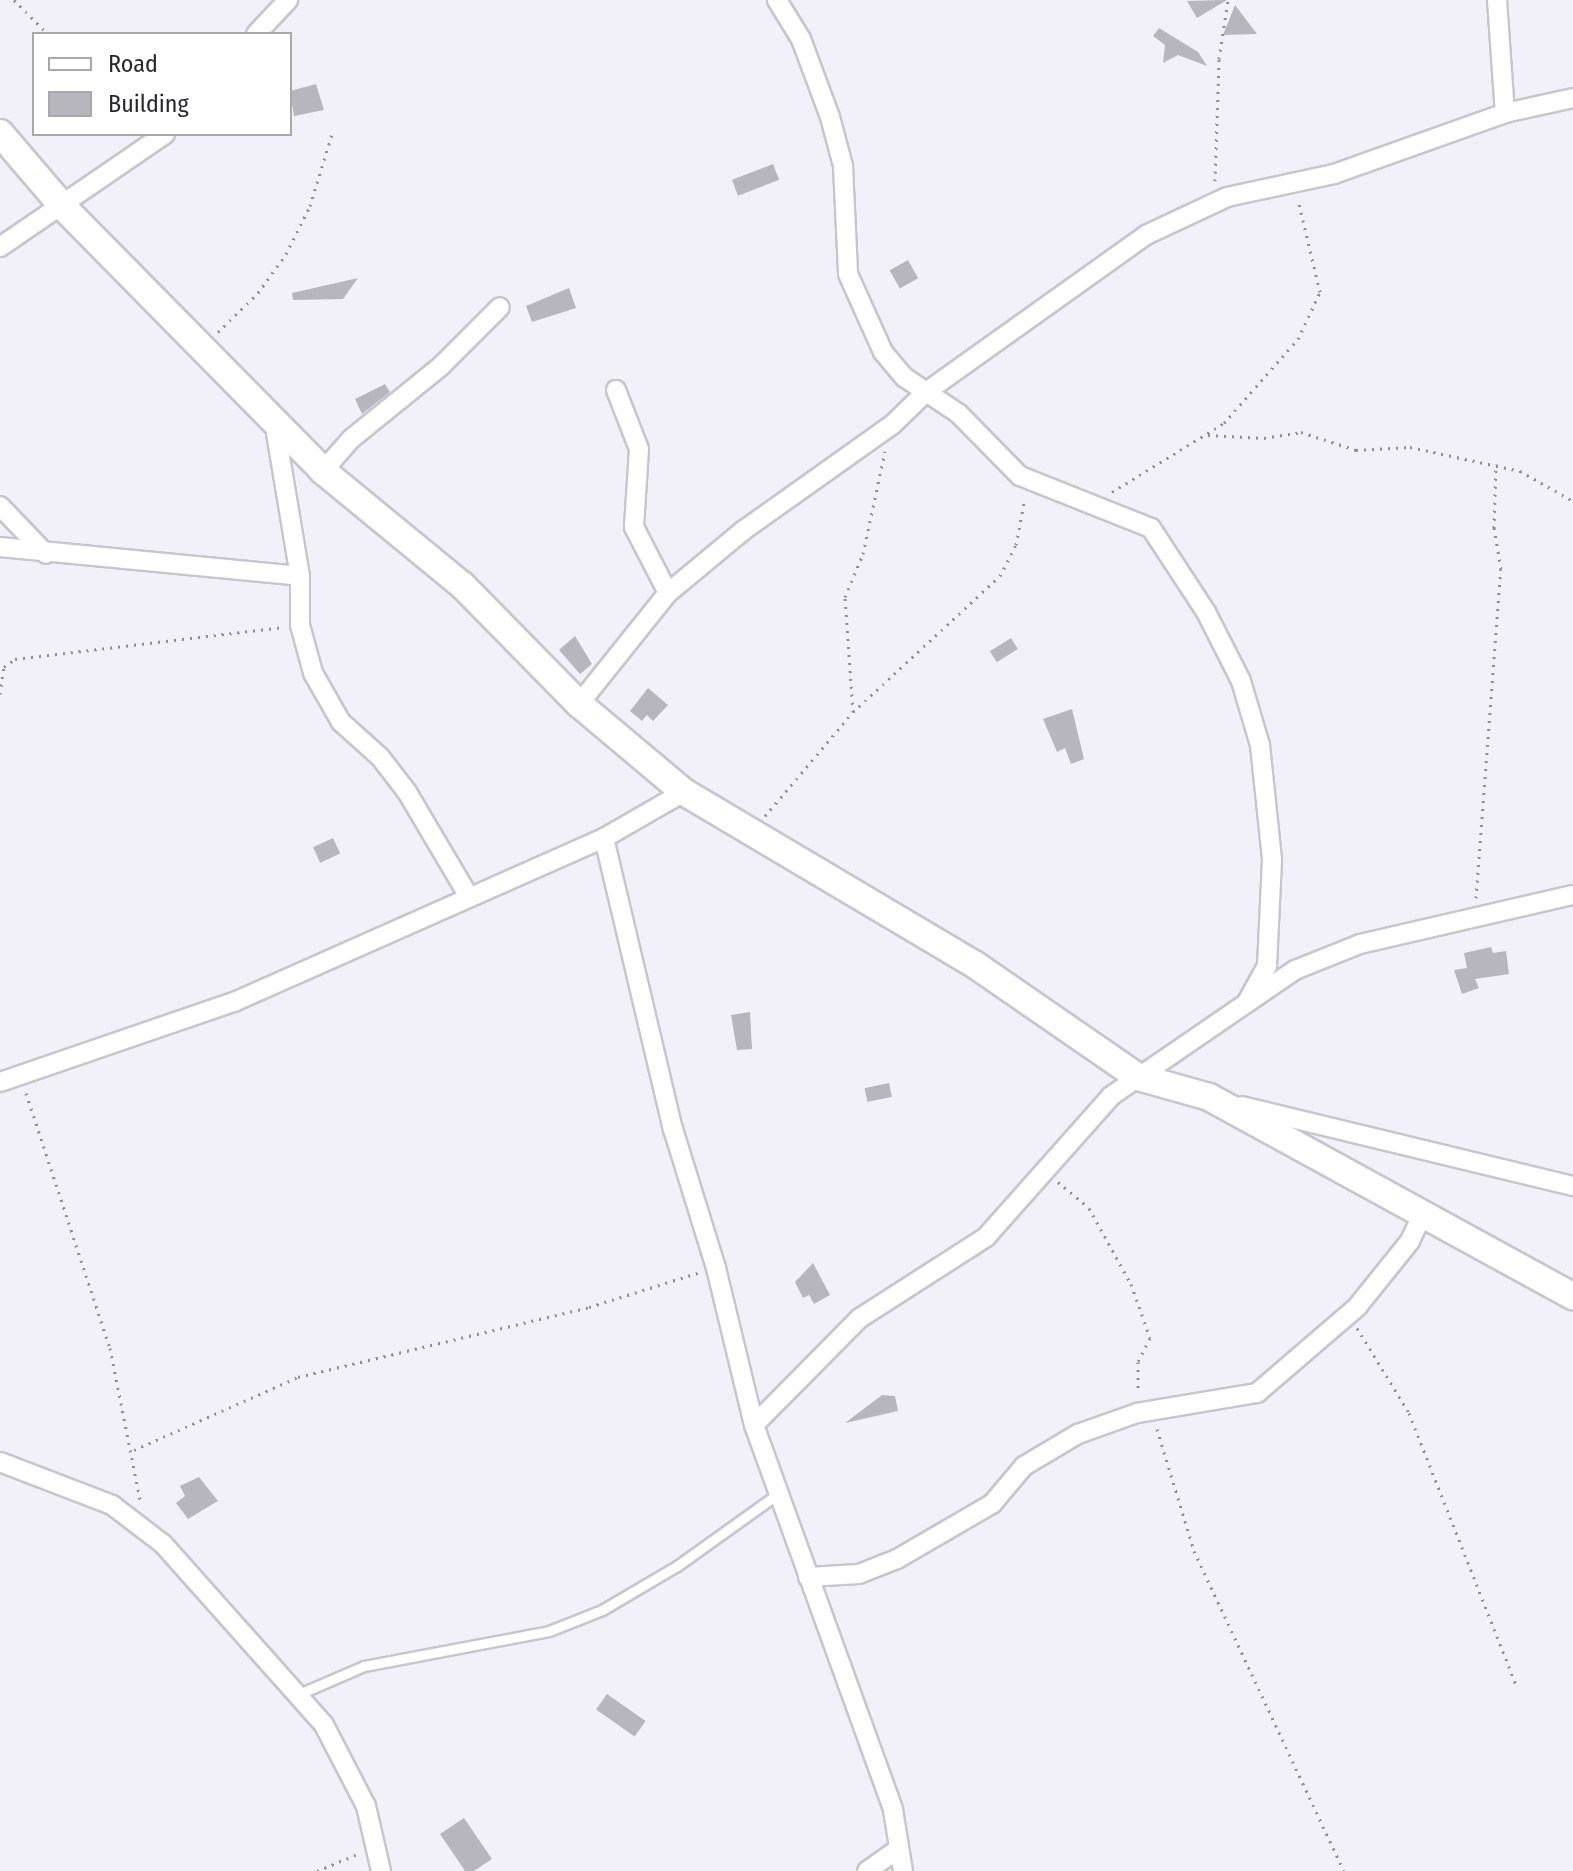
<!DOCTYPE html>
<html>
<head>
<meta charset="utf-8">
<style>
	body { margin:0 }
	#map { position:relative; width:1573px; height:1871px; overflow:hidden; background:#f2f1fa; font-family:"Fira Sans Condensed",sans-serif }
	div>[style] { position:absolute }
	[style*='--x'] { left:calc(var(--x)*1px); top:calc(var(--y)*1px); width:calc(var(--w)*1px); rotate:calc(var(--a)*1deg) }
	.building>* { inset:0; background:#b7b6be; transform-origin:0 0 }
	.path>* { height:3px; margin-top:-1.5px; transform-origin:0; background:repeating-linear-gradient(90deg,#8f8e94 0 2px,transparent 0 8px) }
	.roads { filter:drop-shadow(2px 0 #c7c6cf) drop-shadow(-2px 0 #c7c6cf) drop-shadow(0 2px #c7c6cf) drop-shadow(0 -2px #c7c6cf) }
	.lane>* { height:9px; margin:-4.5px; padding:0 4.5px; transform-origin:4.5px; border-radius:4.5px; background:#fff }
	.street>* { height:18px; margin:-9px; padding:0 9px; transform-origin:9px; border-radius:9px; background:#fff }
	.secondary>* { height:26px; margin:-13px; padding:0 13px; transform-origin:13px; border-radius:13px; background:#fff }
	span { translate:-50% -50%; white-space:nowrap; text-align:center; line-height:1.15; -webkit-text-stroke:7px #fff; paint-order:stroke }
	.legend { position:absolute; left:32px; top:32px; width:260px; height:104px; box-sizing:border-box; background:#fff; border:2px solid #a9a9ab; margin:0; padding:10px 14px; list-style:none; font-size:24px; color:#29282c }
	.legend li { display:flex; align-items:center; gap:16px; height:40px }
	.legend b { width:40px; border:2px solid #a9a9ab }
</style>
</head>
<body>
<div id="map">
	<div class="building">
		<div style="clip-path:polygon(1222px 0,1227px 0,1197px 18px,1187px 1px)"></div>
		<div style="clip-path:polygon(1235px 5px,1257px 34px,1223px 35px)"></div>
		<div style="clip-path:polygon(1159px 28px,1198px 52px,1207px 66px,1178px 55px,1163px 63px,1165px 45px,1153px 36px)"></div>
		<div style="clip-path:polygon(316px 84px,324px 110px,294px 116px,290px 91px)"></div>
		<div style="left:773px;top:164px;width:17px;height:44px;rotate:69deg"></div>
		<div style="left:908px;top:260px;width:21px;height:21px;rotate:61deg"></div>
		<div style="clip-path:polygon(358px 278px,343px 299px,293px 300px,292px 293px)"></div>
		<div style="clip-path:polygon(569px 288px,576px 308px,532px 322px,526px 306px)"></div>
		<div style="clip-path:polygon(385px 384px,390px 392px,362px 414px,355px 399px)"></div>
		<div style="clip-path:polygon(575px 636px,592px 664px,580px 674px,559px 650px)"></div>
		<div style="left:1011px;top:638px;width:13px;height:25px;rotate:58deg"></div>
		<div style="clip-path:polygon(648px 688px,668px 705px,653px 721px,647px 715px,642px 721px,630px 711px)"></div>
		<div style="clip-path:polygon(1072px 709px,1084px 759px,1071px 764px,1065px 748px,1057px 752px,1043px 719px)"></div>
		<div style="left:333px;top:838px;width:17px;height:22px;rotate:65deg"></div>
		<div style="clip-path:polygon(1491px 947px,1493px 953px,1506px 951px,1509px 974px,1475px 979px,1479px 988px,1462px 994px,1454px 970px,1467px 968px,1464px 953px)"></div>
		<div style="clip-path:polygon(750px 1012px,752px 1049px,737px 1050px,731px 1015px)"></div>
		<div style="left:889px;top:1083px;width:14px;height:25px;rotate:78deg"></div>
		<div style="clip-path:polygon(813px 1263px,830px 1295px,814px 1304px,809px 1295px,803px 1298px,795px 1282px)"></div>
		<div style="clip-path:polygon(882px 1395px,895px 1396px,898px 1411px,845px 1423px)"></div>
		<div style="clip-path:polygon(199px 1477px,218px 1501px,188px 1519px,176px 1503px,185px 1496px,180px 1486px)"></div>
		<div style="left:607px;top:1694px;width:47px;height:19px;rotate:35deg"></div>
		<div style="clip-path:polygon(464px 1818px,492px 1859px,474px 1871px,465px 1871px,440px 1834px)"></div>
	</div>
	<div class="path">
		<div style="--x:14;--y:0;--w:48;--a:45"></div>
		<div style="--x:1215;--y:181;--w:122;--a:-88.1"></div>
		<div style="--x:1219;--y:59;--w:60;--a:-81.3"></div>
		<div style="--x:218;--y:332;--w:56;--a:-44.3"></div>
		<div style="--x:258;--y:293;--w:48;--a:-54.3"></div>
		<div style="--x:286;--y:254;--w:54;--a:-63.4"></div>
		<div style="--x:310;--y:206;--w:78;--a:-73"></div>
		<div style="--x:1208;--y:435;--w:56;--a:3.1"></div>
		<div style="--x:1264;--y:438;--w:37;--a:-9"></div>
		<div style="--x:1301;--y:432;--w:58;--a:18.1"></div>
		<div style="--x:1356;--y:450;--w:54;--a:-3.2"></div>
		<div style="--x:1410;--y:447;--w:113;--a:12.3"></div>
		<div style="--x:1520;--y:471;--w:61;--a:29.5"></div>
		<div style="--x:1112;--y:492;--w:132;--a:-31.6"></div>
		<div style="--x:1224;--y:423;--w:112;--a:-48.6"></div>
		<div style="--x:1298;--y:339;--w:52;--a:-64.9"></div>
		<div style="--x:1320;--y:292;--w:95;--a:-103.4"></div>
		<div style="--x:0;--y:694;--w:27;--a:-82"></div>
		<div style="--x:4;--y:667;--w:14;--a:-36"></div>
		<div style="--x:15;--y:659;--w:271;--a:-6.8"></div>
		<div style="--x:853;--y:712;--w:115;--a:-94"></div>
		<div style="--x:845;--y:597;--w:47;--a:-67.3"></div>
		<div style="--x:863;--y:554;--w:105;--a:-77.9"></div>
		<div style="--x:765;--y:816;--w:136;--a:-49.8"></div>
		<div style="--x:853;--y:712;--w:200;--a:-42.8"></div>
		<div style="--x:1000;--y:576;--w:35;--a:-63"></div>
		<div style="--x:1016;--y:545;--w:48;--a:-79.2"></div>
		<div style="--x:1476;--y:898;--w:330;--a:-85.7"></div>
		<div style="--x:1501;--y:569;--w:42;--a:-99.7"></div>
		<div style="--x:1494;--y:528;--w:64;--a:-88.2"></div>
		<div style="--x:26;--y:1093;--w:268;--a:71.8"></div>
		<div style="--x:110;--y:1348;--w:159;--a:78.8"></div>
		<div style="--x:1058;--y:1182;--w:40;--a:40"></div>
		<div style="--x:1089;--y:1208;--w:87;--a:61.1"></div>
		<div style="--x:1131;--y:1284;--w:57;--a:70.6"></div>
		<div style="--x:1150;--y:1338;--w:27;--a:117"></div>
		<div style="--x:1138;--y:1362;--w:31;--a:90"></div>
		<div style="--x:1357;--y:1328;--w:100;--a:58.5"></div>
		<div style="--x:1409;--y:1413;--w:292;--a:68.5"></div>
		<div style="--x:1157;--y:1429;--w:127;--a:73.1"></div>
		<div style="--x:1194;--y:1551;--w:353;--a:64.9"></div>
		<div style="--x:134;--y:1450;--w:180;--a:-24"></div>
		<div style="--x:298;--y:1377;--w:299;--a:-13.5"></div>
		<div style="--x:589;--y:1307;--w:117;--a:-17.4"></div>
		<div style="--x:317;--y:1871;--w:47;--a:-22.7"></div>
	</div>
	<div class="roads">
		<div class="lane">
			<div style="--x:299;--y:1694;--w:71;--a:-23.3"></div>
			<div style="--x:364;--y:1666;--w:188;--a:-10.7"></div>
			<div style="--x:549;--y:1631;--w:57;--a:-21.6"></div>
			<div style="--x:602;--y:1610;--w:87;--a:-30.4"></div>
			<div style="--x:677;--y:1566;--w:122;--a:-35.6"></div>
		</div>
		<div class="street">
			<div style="--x:777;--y:0;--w:46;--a:58.4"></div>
			<div style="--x:801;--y:39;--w:83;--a:69.6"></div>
			<div style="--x:830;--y:117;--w:51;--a:75.1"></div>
			<div style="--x:843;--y:166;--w:108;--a:87.3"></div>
			<div style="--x:848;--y:274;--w:85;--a:65.8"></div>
			<div style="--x:883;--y:352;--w:33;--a:50"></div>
			<div style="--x:904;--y:377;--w:66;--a:33.9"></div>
			<div style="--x:959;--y:414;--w:87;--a:45.5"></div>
			<div style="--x:1020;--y:476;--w:141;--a:21.7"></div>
			<div style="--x:1151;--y:528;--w:100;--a:56.8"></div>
			<div style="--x:1206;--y:612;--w:77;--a:63.1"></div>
			<div style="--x:1241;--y:681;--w:67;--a:73.5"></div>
			<div style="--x:1260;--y:745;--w:116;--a:84"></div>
			<div style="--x:1272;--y:860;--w:106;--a:92.7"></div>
			<div style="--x:1267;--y:966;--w:41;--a:119.1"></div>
			<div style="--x:1497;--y:0;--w:113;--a:86"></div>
			<div style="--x:256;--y:34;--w:47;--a:-46.7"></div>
			<div style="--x:0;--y:247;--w:200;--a:-34.4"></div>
			<div style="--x:616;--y:390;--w:63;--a:68.7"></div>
			<div style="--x:639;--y:449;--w:78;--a:93.7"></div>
			<div style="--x:634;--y:527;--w:74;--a:62.7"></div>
			<div style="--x:274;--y:421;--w:157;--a:80.5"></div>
			<div style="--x:300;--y:576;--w:49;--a:90"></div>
			<div style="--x:300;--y:625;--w:50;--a:74.8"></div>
			<div style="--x:313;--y:673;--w:56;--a:60.3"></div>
			<div style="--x:341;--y:722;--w:52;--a:41.9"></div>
			<div style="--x:380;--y:757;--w:44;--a:52.4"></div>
			<div style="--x:407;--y:792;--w:122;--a:59.4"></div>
			<div style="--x:323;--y:471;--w:43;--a:-48.8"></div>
			<div style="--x:351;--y:439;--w:116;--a:-39"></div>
			<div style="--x:441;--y:366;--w:83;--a:-45"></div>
			<div style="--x:0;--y:506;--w:66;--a:46.2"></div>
			<div style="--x:0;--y:547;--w:301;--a:5.5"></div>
			<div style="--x:579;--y:704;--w:142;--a:-51.3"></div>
			<div style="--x:668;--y:593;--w:99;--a:-39.7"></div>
			<div style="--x:744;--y:530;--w:181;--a:-35.4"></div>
			<div style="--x:892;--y:425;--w:47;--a:-44.1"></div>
			<div style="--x:926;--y:392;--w:270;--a:-35.5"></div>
			<div style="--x:1146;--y:235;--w:89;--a:-25.1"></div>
			<div style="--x:1227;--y:197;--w:109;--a:-12.1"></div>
			<div style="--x:1334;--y:174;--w:182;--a:-19.6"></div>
			<div style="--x:1505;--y:113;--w:70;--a:-12.4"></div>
			<div style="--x:604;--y:838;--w:299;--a:76.7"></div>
			<div style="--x:673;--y:1129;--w:145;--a:72.8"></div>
			<div style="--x:716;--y:1268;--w:162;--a:76.4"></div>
			<div style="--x:754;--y:1425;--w:409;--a:70.1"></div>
			<div style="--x:893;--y:1810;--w:62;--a:80.7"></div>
			<div style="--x:0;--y:1082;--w:247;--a:-18.9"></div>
			<div style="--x:234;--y:1002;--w:405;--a:-23.9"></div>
			<div style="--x:604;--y:838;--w:92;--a:-29.9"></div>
			<div style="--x:1242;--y:1106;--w:341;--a:13.6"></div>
			<div style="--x:754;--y:1425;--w:151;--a:-45.3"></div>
			<div style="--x:860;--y:1318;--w:150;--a:-32.7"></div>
			<div style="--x:986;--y:1237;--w:188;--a:-48.4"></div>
			<div style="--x:1111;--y:1096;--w:223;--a:-34.4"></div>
			<div style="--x:1295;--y:970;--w:70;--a:-21.8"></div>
			<div style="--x:1360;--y:944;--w:219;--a:-13"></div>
			<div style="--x:0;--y:1462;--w:120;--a:21"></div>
			<div style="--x:112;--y:1505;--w:64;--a:37.4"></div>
			<div style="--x:163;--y:1544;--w:242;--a:48.3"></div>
			<div style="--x:324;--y:1725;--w:91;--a:62.6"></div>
			<div style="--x:366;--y:1806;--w:67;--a:77"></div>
			<div style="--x:808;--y:1577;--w:51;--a:-3.4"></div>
			<div style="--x:859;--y:1574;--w:41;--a:-21.5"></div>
			<div style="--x:897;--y:1559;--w:110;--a:-30.1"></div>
			<div style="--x:992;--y:1504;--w:50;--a:-49.9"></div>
			<div style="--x:1024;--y:1466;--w:63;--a:-30.7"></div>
			<div style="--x:1078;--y:1434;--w:63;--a:-19.6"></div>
			<div style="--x:1137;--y:1413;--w:122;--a:-9.5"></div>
			<div style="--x:1257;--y:1393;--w:132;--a:-40.7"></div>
			<div style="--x:1357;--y:1307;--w:85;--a:-51.2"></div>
			<div style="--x:1410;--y:1241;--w:33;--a:-65"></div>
			<div style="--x:867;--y:1871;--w:38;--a:-35"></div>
		</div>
		<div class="secondary">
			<div style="--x:0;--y:133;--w:99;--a:49.5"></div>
			<div style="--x:64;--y:208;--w:369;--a:45.4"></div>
			<div style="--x:323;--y:471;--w:180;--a:39.4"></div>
			<div style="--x:462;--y:585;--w:167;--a:45.5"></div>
			<div style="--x:579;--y:704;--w:137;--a:40"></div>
			<div style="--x:684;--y:792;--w:337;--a:30.7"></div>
			<div style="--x:974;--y:964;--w:199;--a:34.6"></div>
			<div style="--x:1138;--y:1077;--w:74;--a:15.7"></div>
			<div style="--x:1209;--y:1097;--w:415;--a:28.7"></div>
		</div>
	</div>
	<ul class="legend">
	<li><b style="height:10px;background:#fff"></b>Road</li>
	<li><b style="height:22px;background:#b7b6be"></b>Building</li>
	</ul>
</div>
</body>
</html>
